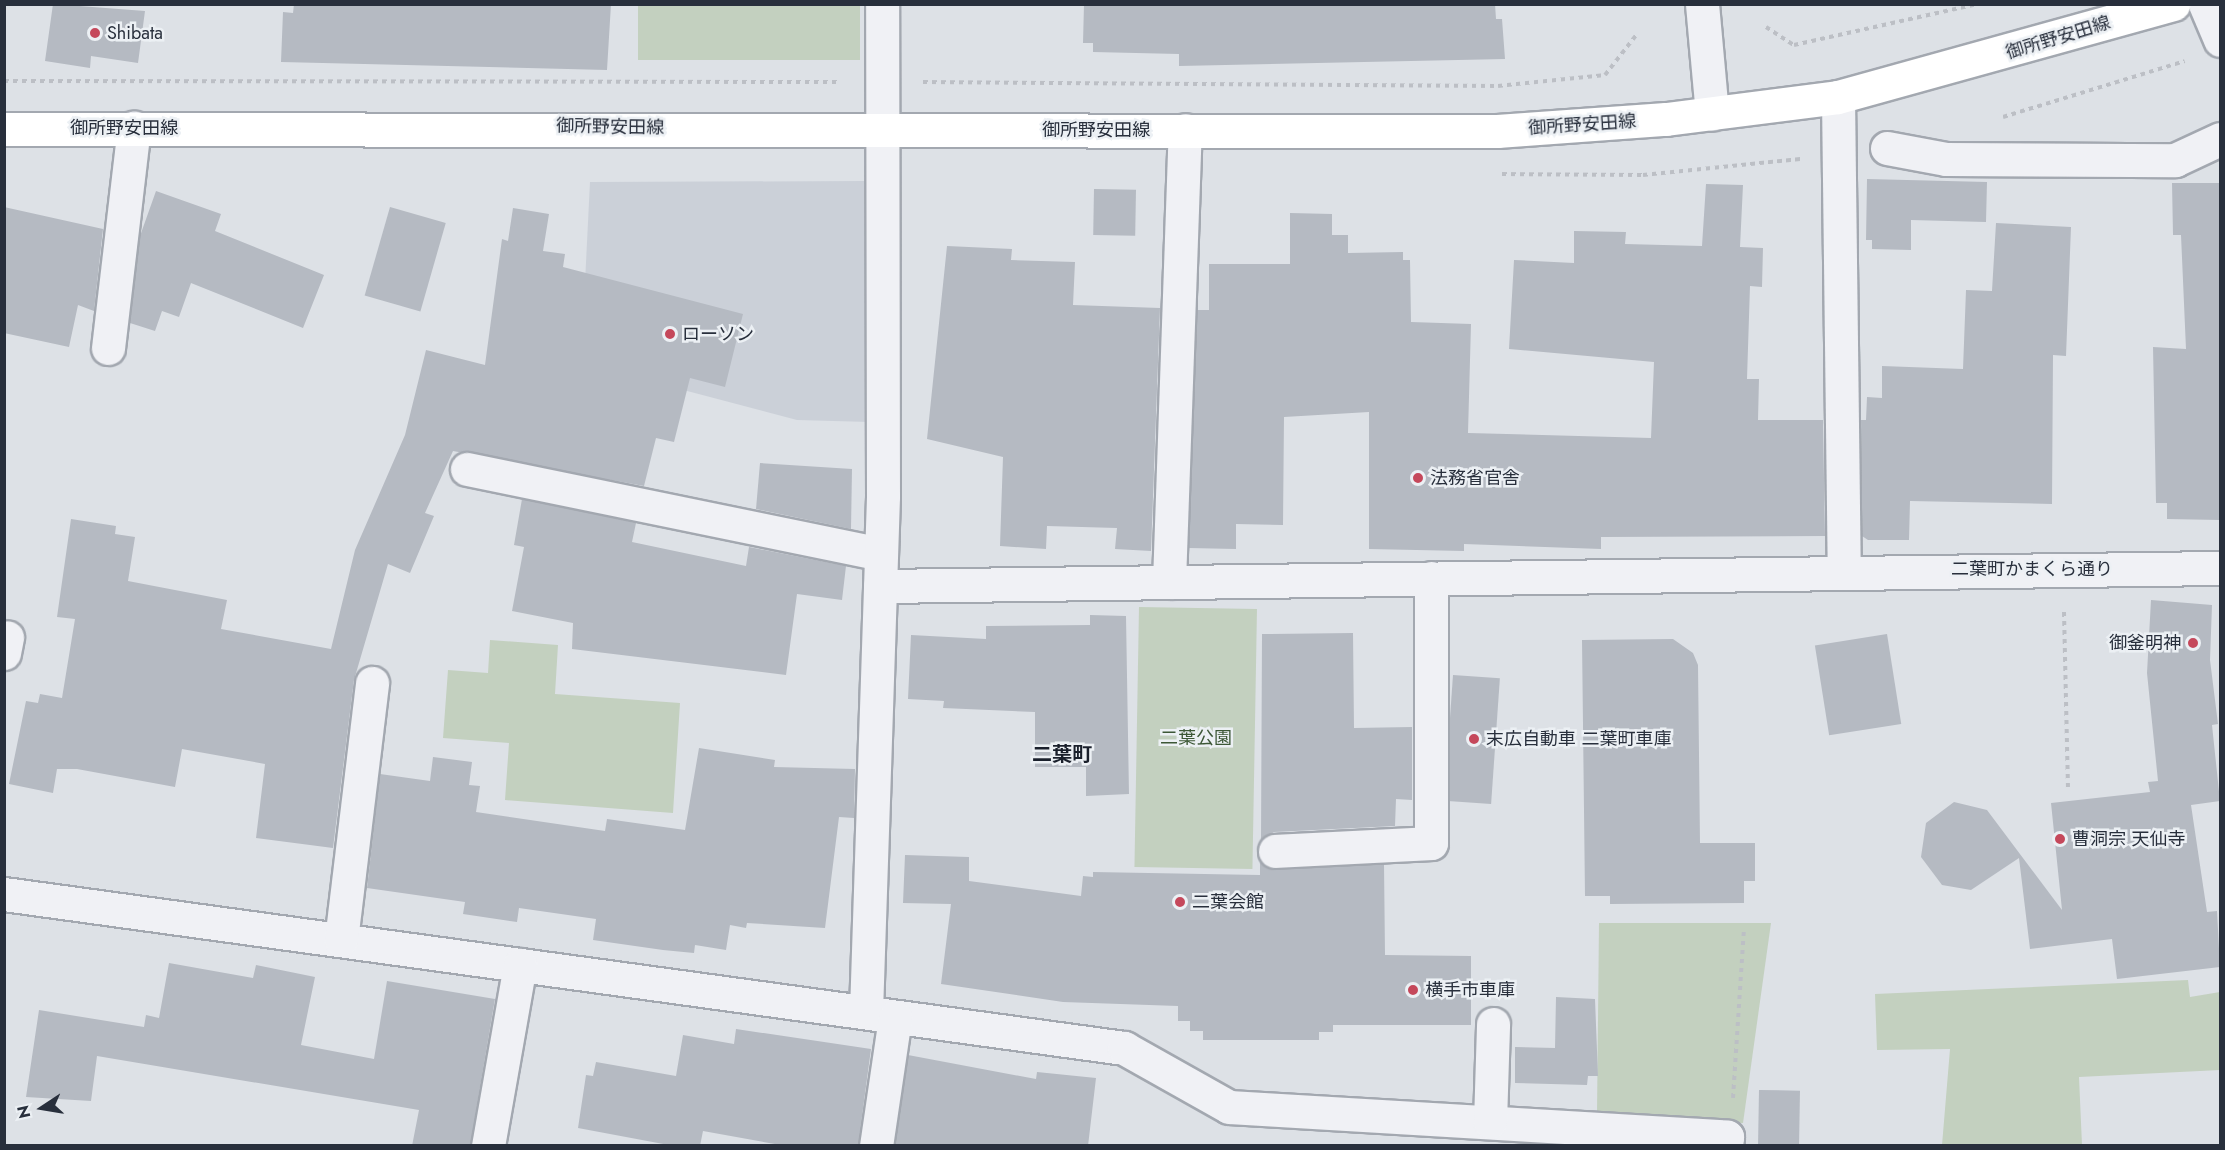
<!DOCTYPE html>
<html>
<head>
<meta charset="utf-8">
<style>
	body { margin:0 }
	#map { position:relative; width:2225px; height:1150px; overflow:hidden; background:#dde1e6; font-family:Jost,"Noto Sans JP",sans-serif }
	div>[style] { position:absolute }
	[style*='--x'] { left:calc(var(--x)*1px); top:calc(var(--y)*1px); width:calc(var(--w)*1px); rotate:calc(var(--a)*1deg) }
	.built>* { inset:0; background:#cbd0d8 }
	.green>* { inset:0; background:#c3d0bf; transform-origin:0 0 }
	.building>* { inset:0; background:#b5bac2; transform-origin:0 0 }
	.path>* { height:4px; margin-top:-2px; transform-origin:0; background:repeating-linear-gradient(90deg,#bcbfc5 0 4.5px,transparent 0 9px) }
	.roads { filter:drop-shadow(2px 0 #a3a8b0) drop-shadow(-2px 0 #a3a8b0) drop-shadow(0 2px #a3a8b0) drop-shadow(0 -2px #a3a8b0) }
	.minor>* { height:33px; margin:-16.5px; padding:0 16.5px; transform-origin:16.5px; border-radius:16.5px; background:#f0f1f5 }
	.tertiary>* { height:33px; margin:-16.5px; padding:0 16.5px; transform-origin:16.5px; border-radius:16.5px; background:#f0f1f5 }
	.secondary>* { height:33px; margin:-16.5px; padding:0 16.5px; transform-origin:16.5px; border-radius:16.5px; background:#fff }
	.dots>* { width:16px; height:16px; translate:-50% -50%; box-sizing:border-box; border:3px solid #ecf0f4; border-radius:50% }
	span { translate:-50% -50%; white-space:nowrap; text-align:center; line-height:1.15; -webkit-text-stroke:5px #ecf0f4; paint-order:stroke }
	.poi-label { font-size:18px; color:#282f3c }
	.left { translate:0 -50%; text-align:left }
	.right { translate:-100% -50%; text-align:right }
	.street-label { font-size:18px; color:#282f3c }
	.park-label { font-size:18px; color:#3c5736 }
	.neighbourhood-label { font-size:20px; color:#1a202c; font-weight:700 }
	.frame { position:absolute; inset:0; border:6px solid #282f3c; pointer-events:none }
	.north { position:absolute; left:12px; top:1078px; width:60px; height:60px; -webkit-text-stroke:4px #ecf0f4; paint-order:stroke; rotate:258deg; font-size:16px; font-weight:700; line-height:24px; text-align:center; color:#282f3c }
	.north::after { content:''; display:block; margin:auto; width:21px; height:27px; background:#282f3c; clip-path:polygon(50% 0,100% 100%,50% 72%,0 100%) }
</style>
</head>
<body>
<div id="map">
	<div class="built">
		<div style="clip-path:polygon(866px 181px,870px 422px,797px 420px,581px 363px,590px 182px)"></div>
	</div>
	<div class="green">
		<div style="left:638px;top:5px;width:222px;height:55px"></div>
		<div style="left:1139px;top:607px;width:118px;height:260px;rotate:1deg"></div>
		<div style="clip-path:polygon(490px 640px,558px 645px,555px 694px,680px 703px,673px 813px,505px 800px,509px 743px,443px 738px,448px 670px,488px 673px)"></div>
		<div style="clip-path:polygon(1599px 923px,1771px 923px,1743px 1123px,1597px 1114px)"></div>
		<div style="clip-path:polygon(2188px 980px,2190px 997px,2220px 992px,2220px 1070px,2079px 1077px,2082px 1145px,1942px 1145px,1950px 1049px,1877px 1050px,1875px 994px)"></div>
	</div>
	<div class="building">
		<div style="clip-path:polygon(53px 4px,145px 11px,138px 63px,91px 56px,90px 68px,45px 61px)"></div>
		<div style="clip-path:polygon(294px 4px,611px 4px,607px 70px,281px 62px,283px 12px,293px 13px)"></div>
		<div style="clip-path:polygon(1084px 4px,1495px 4px,1496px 19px,1502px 19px,1505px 59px,1179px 66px,1179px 54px,1093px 52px,1093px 43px,1083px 43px)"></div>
		<div style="clip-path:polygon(1867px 179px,1987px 182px,1986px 222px,1911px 220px,1911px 250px,1872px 249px,1872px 240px,1866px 240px)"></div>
		<div style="clip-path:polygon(2172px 183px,2220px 183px,2220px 520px,2167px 519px,2167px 503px,2156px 503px,2153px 347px,2186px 349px,2181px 235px,2173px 235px)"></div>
		<div style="clip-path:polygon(1706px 184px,1743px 185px,1740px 247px,1763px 248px,1762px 287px,1750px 286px,1747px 379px,1759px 379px,1758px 420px,1823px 420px,1825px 536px,1601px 537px,1601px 549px,1464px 544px,1464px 551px,1369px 549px,1369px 412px,1284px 417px,1283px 525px,1236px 524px,1236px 549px,1189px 548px,1197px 310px,1209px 310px,1209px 264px,1290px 264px,1290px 213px,1332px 214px,1332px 235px,1348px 235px,1348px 253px,1403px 252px,1403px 260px,1410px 260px,1411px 322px,1471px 324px,1468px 433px,1651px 438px,1654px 362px,1509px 349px,1514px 260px,1574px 263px,1574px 231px,1626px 232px,1625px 244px,1702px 246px)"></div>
		<div style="left:1094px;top:189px;width:42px;height:46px;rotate:1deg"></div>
		<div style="clip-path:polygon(156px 191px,221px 214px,215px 231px,324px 275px,303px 328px,191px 283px,179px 317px,162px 311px,155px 331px,130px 323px,140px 236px)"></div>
		<div style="clip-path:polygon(4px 207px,103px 229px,94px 311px,78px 305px,69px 347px,4px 333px)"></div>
		<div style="left:390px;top:207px;width:58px;height:92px;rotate:16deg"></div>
		<div style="clip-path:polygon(513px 208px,549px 214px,543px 251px,565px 254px,563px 267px,743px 314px,725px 387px,690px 378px,674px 442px,656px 438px,644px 486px,453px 451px,425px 513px,434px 516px,410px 573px,388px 564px,354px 680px,333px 848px,256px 838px,265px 764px,182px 749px,175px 787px,77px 769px,57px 769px,53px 793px,9px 784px,26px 701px,38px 703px,40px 694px,62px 698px,75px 619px,57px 617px,71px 519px,116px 526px,115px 534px,135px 537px,128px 581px,227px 600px,221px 629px,331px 649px,355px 550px,405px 435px,426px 350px,485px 365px,502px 239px,508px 241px)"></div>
		<div style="clip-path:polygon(1996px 223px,2071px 227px,2066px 356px,2053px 355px,2052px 504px,1910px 501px,1909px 540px,1868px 540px,1862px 536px,1861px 420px,1866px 420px,1867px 397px,1882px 398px,1882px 366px,1963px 369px,1966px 290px,1992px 291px)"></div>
		<div style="clip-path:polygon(947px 246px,1012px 249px,1011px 260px,1075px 262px,1073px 305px,1160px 308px,1151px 551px,1115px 549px,1117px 528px,1047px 526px,1046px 549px,1000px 546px,1003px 457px,927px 439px)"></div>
		<div style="clip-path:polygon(760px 463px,852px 469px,851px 529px,756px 509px)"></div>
		<div style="clip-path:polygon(522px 499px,636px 523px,632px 542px,746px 566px,749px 547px,846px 566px,842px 600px,797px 594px,786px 675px,572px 649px,573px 623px,512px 611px,524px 547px,514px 545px)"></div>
		<div style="clip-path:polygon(2151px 600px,2212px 605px,2210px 660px,2218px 724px,2212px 725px,2220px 801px,2191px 805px,2207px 912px,2217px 911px,2220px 967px,2117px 979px,2112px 939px,2030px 949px,2019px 858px,1971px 890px,1942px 885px,1921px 857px,1926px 823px,1954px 802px,1987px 810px,2062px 910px,2051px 803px,2150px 792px,2148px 782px,2158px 781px,2147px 673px)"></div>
		<div style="clip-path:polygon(1090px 615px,1126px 616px,1129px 794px,1086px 796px,1086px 767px,1035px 767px,1035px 712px,943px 708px,944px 701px,908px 699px,911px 635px,986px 639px,986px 626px,1090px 625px)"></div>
		<div style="clip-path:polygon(1353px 633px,1354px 728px,1412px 727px,1412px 800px,1396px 799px,1395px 826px,1274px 832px,1261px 840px,1262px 634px)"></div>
		<div style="left:1887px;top:634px;width:91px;height:73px;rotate:81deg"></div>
		<div style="clip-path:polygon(1673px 639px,1693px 653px,1698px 665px,1700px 843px,1755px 843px,1755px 881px,1744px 881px,1744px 903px,1610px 904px,1610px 896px,1585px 896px,1582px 640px)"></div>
		<div style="left:1453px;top:675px;width:47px;height:126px;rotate:4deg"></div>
		<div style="clip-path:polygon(699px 748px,775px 760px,774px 767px,855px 769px,854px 818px,839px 817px,825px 928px,747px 923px,746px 928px,730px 925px,726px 950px,695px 945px,694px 953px,663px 950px,593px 940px,596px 919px,519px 908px,517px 922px,463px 914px,465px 902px,367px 888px,380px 774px,430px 781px,433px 757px,472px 762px,469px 785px,480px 786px,476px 812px,605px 831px,607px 819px,685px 830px)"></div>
		<div style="clip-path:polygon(905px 855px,969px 857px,969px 881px,1081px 896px,1083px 876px,1093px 877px,1093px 872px,1260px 875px,1260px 862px,1276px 870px,1384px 864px,1385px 955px,1471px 956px,1471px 1025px,1333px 1025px,1333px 1032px,1319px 1032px,1319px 1040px,1203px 1040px,1203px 1031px,1190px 1031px,1190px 1021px,1178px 1021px,1178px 1006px,1063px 1002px,941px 984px,951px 904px,903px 903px)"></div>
		<div style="clip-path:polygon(169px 963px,253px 978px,256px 965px,315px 977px,301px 1045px,374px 1059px,387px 981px,495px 999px,470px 1146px,412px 1146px,419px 1110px,97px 1056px,91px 1101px,26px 1097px,39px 1010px,144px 1027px,146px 1015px,159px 1018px)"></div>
		<div style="clip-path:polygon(1556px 997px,1595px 999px,1598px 1076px,1588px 1076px,1587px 1085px,1515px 1083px,1515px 1047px,1555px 1048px)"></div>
		<div style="clip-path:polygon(736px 1029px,871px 1049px,858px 1146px,786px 1146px,703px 1131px,700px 1146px,674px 1146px,578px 1128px,586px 1075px,593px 1076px,596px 1062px,676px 1076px,683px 1035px,734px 1044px)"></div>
		<div style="clip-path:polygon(908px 1055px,1036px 1079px,1037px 1072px,1096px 1078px,1088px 1146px,895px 1146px)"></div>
		<div style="left:1759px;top:1090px;width:41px;height:56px;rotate:1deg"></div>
	</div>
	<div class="path">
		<div style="--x:1766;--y:27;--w:33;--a:33"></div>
		<div style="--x:1794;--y:45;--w:189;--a:-12.6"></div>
		<div style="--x:4;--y:81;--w:837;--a:0.07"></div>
		<div style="--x:923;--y:82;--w:575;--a:0.4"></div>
		<div style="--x:1498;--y:86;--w:108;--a:-5.9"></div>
		<div style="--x:1605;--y:75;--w:52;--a:-52"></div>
		<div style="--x:2003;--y:117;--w:190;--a:-17.1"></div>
		<div style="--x:1502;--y:174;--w:141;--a:0.4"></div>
		<div style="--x:1643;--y:175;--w:158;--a:-5.8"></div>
		<div style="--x:2064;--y:612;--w:179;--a:88.7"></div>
		<div style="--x:1733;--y:1098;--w:168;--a:-86.3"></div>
	</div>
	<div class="roads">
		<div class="minor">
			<div style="--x:2205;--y:4;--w:39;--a:67"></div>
			<div style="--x:1838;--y:97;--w:474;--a:89.3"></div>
			<div style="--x:1887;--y:148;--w:60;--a:10.6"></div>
			<div style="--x:1946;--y:159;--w:229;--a:0.3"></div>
			<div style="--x:2175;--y:160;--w:50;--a:-25"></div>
			<div style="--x:108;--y:348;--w:222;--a:-83.3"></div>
			<div style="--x:467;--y:469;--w:422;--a:11.6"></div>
			<div style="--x:1169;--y:582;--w:452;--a:-88"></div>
			<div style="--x:880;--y:586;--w:1340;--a:-0.77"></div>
			<div style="--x:4;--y:653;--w:16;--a:-79"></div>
			<div style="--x:1275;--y:851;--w:156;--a:-2.9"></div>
			<div style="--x:1431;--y:843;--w:265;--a:-90"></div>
			<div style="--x:4;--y:894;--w:1131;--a:7.83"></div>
			<div style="--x:1124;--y:1048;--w:120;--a:29.3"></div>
			<div style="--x:1229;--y:1107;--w:499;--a:3.4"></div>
			<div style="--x:1727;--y:1137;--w:9;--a:96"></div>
			<div style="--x:341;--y:940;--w:259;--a:-83.1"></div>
			<div style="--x:866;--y:1012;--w:516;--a:-88.11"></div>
			<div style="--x:883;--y:496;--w:492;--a:-90.1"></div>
			<div style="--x:1490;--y:1122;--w:98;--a:-88.2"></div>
			<div style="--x:488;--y:1146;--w:184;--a:-80"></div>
			<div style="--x:876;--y:1146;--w:130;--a:-81.6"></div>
		</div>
		<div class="tertiary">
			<div style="--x:1702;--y:4;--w:110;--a:84.8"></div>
		</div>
		<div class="secondary">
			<div style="--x:4;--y:129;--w:1493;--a:0.08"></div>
			<div style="--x:1497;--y:131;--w:169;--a:-4.1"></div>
			<div style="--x:1666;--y:119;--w:173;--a:-7.3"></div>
			<div style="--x:1838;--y:97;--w:348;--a:-15.5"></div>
		</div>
	</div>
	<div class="dots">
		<div style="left:95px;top:33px;background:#c5485b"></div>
		<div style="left:670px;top:334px;background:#c5485b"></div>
		<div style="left:1418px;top:478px;background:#c5485b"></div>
		<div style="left:2193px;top:643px;background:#c5485b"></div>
		<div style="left:1474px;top:739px;background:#c5485b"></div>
		<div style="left:2060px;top:839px;background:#c5485b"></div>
		<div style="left:1180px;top:902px;background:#c5485b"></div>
		<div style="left:1413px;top:990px;background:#c5485b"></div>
	</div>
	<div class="poi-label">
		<span class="left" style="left:107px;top:33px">Shibata</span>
		<span class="left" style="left:682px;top:334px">ローソン</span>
		<span class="left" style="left:1430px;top:478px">法務省官舎</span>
		<span class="right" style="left:2181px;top:643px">御釜明神</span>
		<span class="left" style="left:1486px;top:739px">末広自動車 二葉町車庫</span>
		<span class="left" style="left:2072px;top:839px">曹洞宗 天仙寺</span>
		<span class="left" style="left:1192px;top:902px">二葉会館</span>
		<span class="left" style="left:1425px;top:990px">横手市車庫</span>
	</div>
	<div class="street-label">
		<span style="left:2058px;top:38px;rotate:-17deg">御所野安田線</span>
		<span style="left:1582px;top:125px;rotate:-4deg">御所野安田線</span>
		<span style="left:610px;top:127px;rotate:1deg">御所野安田線</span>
		<span style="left:124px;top:128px">御所野安田線</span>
		<span style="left:1096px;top:130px">御所野安田線</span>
		<span style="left:2032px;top:569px">二葉町かまくら通り</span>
	</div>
	<div class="park-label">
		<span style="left:1196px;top:738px">二葉公園</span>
	</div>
	<div class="neighbourhood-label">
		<span style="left:1062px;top:754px">二葉町</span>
	</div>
	<div class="frame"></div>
	<div class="north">N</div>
</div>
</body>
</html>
